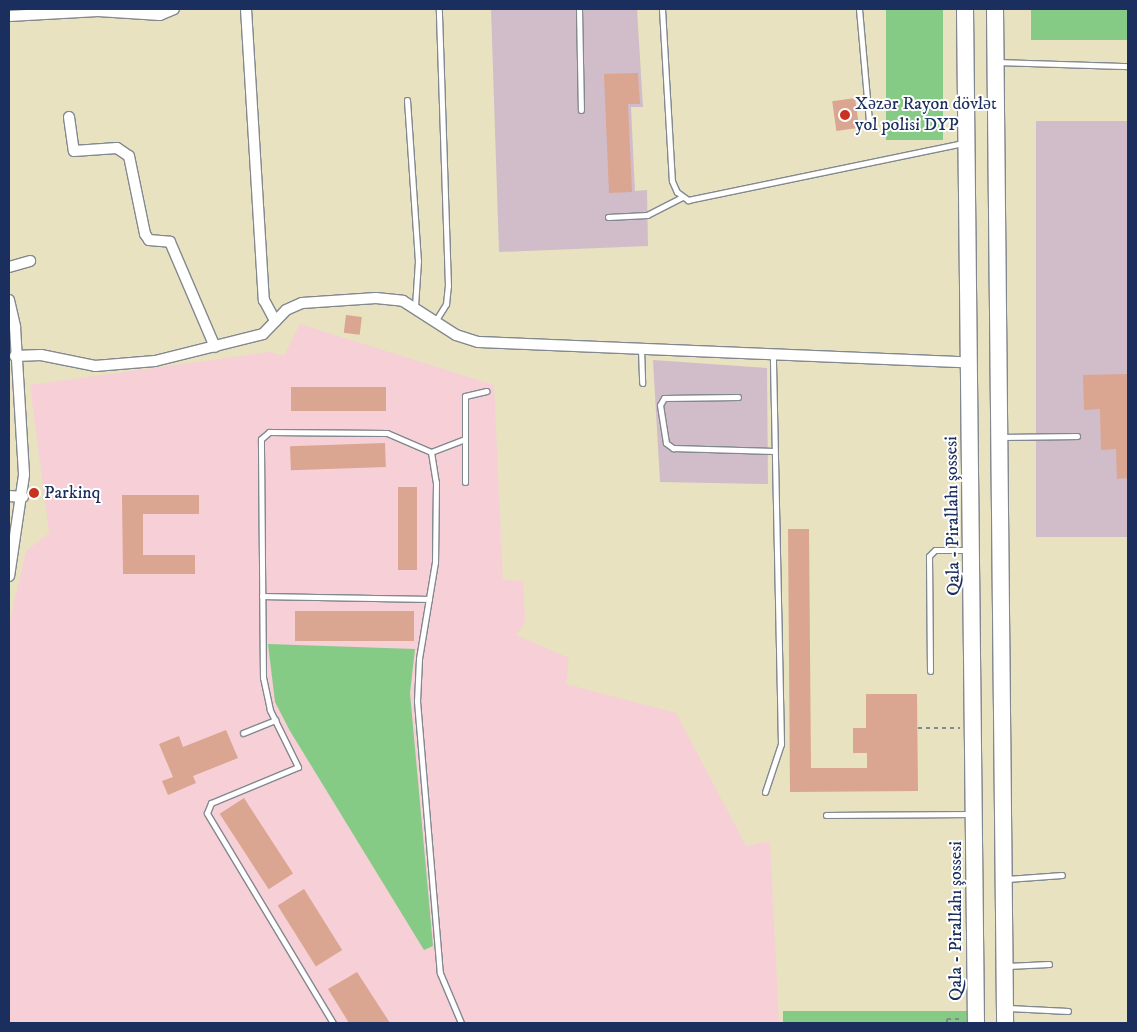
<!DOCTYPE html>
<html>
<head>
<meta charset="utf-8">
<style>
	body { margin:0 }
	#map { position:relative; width:1137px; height:1032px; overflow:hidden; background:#e8e2c0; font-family:"IM FELL DW Pica",serif }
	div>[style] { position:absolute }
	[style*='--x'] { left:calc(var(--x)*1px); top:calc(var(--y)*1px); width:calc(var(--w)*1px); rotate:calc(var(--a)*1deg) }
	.built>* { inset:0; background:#f6cfd7 }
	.industrial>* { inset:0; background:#d1bdc9; transform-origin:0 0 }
	.green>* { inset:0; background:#86cb85; transform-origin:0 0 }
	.building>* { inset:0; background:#daa591; transform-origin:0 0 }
	.path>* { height:2px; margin-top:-1px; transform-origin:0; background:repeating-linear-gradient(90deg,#82888f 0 4px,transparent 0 8px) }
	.roads { filter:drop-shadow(1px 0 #82888f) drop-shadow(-1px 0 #82888f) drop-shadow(0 1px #82888f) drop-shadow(0 -1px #82888f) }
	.lane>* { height:5px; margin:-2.5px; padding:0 2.5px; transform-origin:2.5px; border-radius:2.5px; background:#fff }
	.street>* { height:10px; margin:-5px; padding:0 5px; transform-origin:5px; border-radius:5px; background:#fff }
	.primary>* { height:16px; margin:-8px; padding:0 8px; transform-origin:8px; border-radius:8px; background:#fff }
	.dots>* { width:14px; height:14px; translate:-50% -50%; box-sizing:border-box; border:2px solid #fff; border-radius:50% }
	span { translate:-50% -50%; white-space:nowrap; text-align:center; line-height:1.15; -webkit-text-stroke:4px #fff; paint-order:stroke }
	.poi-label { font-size:18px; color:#1b2f5e }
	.left { translate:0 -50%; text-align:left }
	.street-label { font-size:18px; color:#1b2f5e }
	.frame { position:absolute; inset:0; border:10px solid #1b2f5e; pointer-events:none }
</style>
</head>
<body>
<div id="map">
	<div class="built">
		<div style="clip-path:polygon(300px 324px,494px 385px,503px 580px,523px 581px,525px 622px,516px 635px,569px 658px,566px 684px,676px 713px,746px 846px,770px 841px,779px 1023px,9px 1023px,9px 624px,26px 551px,49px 533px,30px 385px,269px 352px,284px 356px)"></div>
	</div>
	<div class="industrial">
		<div style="clip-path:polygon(491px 9px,637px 9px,643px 107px,631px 107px,635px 191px,647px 190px,648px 246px,499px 252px)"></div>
		<div style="left:1128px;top:121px;width:416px;height:92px;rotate:90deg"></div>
		<div style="clip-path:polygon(653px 360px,767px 368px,768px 484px,660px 482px)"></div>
	</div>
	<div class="green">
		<div style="left:886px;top:9px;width:57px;height:131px"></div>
		<div style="left:1031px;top:9px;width:97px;height:31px"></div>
		<div style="clip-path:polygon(268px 644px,415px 649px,410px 693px,433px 946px,424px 950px,290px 731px,275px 702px)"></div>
		<div style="left:783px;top:1011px;width:186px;height:12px"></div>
	</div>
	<div class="building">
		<div style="clip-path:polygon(638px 73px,640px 104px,628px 104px,632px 192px,609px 193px,604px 74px)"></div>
		<div style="left:855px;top:98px;width:30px;height:23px;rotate:82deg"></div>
		<div style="left:346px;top:315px;width:16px;height:18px;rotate:7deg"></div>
		<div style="clip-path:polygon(1128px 374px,1128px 478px,1117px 479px,1116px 449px,1101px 450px,1100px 409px,1084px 410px,1083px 375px)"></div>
		<div style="left:386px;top:387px;width:24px;height:95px;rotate:90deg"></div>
		<div style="left:385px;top:443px;width:24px;height:95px;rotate:88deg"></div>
		<div style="left:398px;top:487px;width:19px;height:83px"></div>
		<div style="clip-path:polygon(122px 495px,199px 495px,199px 514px,143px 514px,143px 555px,195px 555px,195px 574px,123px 574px)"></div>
		<div style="clip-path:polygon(788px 529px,809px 529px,811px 768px,867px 768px,867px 753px,853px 753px,853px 728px,866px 728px,866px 694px,917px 694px,918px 791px,790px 792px)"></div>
		<div style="left:295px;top:611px;width:119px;height:30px"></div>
		<div style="clip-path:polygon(226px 730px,238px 758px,193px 776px,196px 783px,168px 795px,162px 781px,173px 777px,159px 744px,179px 736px,183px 747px)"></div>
		<div style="left:244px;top:798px;width:90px;height:29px;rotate:57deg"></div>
		<div style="left:304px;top:889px;width:72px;height:31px;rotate:58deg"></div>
		<div style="clip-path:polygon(357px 972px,390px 1023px,349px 1023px,328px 989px)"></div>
	</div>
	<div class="path">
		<div style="--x:918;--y:728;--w:42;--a:0"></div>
		<div style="--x:947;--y:1023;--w:4;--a:-90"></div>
		<div style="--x:947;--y:1019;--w:16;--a:0"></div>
	</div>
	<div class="roads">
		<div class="lane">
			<div style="--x:579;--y:9;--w:101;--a:88.9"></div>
			<div style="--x:662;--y:9;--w:172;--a:86.7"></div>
			<div style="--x:672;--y:181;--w:12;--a:66"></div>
			<div style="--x:677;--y:192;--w:14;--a:36"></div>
			<div style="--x:688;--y:200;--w:281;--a:-11.7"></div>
			<div style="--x:859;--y:9;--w:112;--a:84.9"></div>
			<div style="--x:999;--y:62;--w:129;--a:1.8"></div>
			<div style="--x:407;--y:100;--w:161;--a:86.1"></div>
			<div style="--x:418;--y:261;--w:45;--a:93.8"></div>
			<div style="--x:608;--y:217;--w:39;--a:-3"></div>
			<div style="--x:647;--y:215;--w:39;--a:-27"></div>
			<div style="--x:436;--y:320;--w:19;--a:-58"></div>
			<div style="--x:446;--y:304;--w:18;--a:-84"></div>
			<div style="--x:448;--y:286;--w:277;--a:-91.9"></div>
			<div style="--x:641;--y:349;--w:34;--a:88"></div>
			<div style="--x:738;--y:397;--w:74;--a:179.2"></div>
			<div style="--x:664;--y:398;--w:8;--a:120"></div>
			<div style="--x:660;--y:405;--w:38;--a:81"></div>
			<div style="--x:666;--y:443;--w:9;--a:36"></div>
			<div style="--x:673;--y:448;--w:101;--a:1.7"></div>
			<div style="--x:1002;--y:437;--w:75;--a:-0.8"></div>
			<div style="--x:431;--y:452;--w:36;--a:-21"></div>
			<div style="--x:465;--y:482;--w:86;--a:-90"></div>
			<div style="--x:465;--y:396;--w:22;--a:-13"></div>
			<div style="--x:262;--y:596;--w:167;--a:1"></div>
			<div style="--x:930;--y:671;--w:115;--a:-90.5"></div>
			<div style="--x:929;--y:556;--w:8;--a:-45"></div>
			<div style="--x:935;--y:550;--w:33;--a:0"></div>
			<div style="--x:243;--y:733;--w:35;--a:-22"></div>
			<div style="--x:765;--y:792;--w:51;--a:-71.6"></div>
			<div style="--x:781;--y:744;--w:389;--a:-91.2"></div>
			<div style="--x:826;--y:815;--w:145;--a:-0.4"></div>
			<div style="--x:1007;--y:879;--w:55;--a:-4.2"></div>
			<div style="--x:1007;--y:966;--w:42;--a:-2.7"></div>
			<div style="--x:1008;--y:1008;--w:60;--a:2.9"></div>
			<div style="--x:333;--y:1023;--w:245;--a:-121"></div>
			<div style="--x:207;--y:813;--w:11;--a:-68"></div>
			<div style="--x:211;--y:803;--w:94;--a:-22.5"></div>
			<div style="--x:298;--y:767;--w:64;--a:-116.2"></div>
			<div style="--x:270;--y:710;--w:33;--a:-102"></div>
			<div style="--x:263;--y:678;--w:239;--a:-90.5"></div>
			<div style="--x:261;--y:439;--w:11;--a:-41"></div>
			<div style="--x:269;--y:432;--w:118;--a:0.5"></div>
			<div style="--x:387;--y:433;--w:48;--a:23.4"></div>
			<div style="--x:431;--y:452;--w:30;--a:81"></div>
			<div style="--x:436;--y:482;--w:80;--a:90.7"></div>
			<div style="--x:435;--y:562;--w:98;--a:99.4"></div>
			<div style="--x:419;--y:659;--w:42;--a:92.7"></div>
			<div style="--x:417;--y:701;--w:273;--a:85.2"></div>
			<div style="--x:440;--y:973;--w:54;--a:67.2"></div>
		</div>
		<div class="street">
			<div style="--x:246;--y:9;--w:292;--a:86.5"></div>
			<div style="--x:264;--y:300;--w:24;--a:62"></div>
			<div style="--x:9;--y:16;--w:89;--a:-3.2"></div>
			<div style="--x:98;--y:11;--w:62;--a:3.7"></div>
			<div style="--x:160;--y:15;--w:15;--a:-23"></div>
			<div style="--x:69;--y:117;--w:34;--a:82"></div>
			<div style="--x:74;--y:151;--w:43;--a:-4"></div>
			<div style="--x:117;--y:148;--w:14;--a:34"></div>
			<div style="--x:129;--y:156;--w:80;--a:78.4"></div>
			<div style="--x:145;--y:234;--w:7;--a:56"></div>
			<div style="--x:149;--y:240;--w:21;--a:5"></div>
			<div style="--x:170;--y:242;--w:114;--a:66.8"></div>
			<div style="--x:9;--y:267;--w:22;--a:-16"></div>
			<div style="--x:9;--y:300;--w:28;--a:77"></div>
			<div style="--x:15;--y:327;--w:148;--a:86.5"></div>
			<div style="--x:24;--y:475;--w:102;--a:98.4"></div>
			<div style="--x:15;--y:356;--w:26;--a:-2"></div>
			<div style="--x:41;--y:355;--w:55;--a:11.5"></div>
			<div style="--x:95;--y:366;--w:60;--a:-4.8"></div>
			<div style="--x:155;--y:361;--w:111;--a:-14"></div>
			<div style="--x:263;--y:334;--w:33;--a:-46"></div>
			<div style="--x:286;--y:310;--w:17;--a:-24"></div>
			<div style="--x:302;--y:303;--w:74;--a:-3.9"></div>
			<div style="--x:376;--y:298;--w:27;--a:6"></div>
			<div style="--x:403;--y:301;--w:63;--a:32.7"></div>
			<div style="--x:456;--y:335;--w:23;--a:18"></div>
			<div style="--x:478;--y:342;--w:493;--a:2.4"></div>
			<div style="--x:9;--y:496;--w:14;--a:4"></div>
		</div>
		<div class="primary">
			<div style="--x:965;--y:9;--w:1014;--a:89.38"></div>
			<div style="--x:995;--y:9;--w:1014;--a:89.43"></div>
		</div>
	</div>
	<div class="dots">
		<div style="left:845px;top:115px;background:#c8321e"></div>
		<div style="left:34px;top:493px;background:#c8321e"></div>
	</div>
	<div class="poi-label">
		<span class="left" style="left:855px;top:115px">Xəzər Rayon dövlət<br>yol polisi DYP</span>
		<span class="left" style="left:44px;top:493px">Parkinq</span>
	</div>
	<div class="street-label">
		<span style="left:953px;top:516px;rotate:-91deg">Qala - Pirallahı şossesi</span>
		<span style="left:956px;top:921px;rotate:-90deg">Qala - Pirallahı şossesi</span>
	</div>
	<div class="frame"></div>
</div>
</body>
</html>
